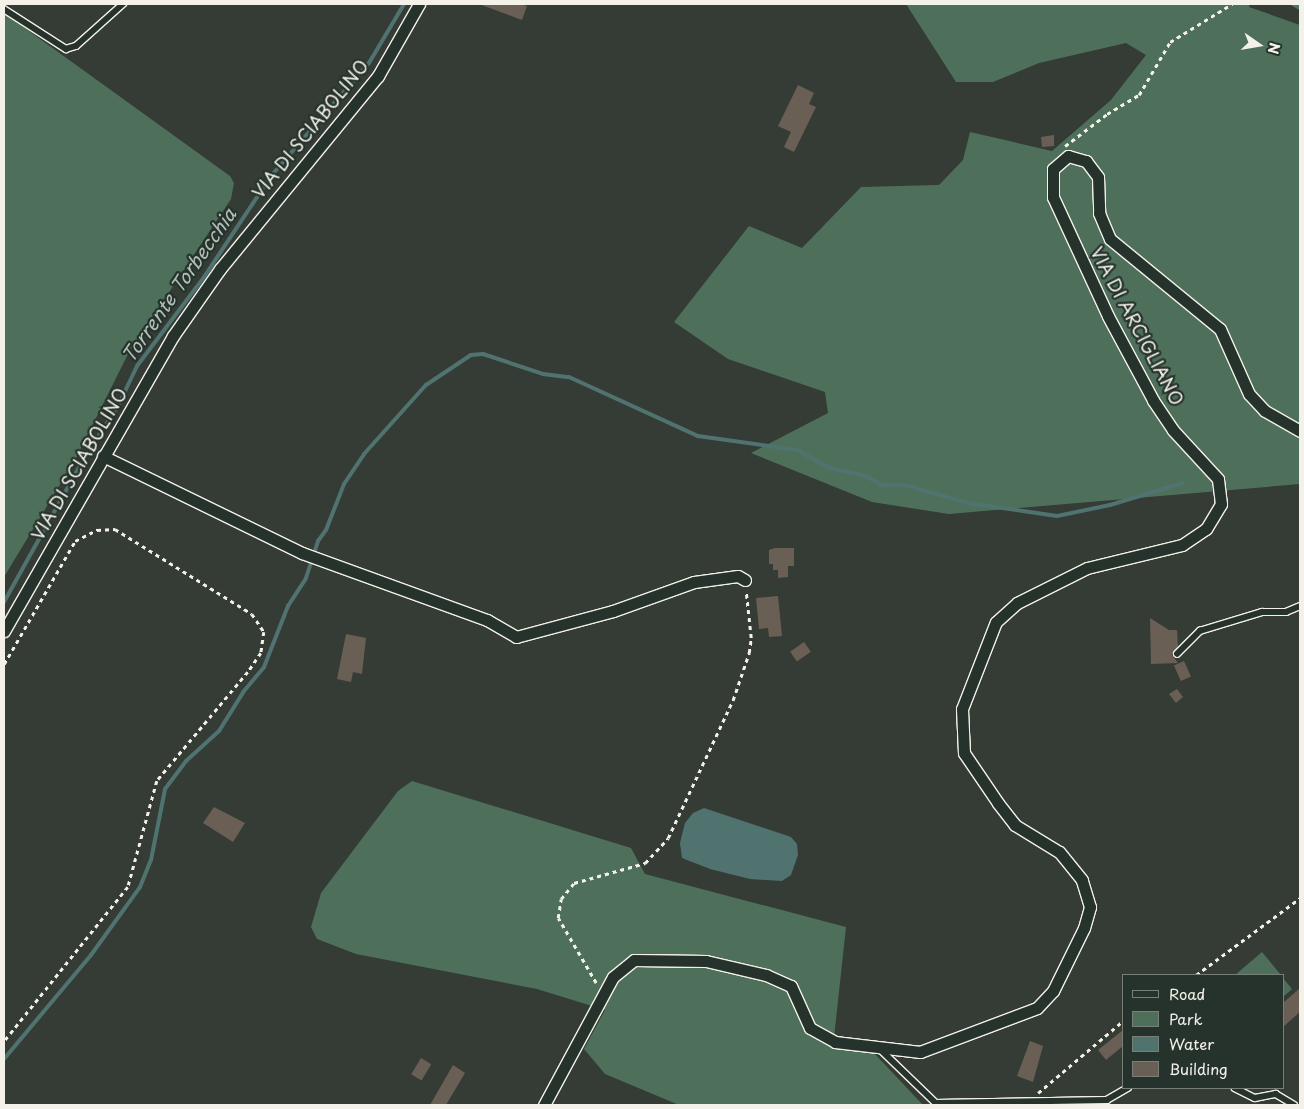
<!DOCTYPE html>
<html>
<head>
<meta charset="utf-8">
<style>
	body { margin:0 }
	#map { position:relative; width:1304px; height:1109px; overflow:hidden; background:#343c35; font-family:"Playpen Sans",sans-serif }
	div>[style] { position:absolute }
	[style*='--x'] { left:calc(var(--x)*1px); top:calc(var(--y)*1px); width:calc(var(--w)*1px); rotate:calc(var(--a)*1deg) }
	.green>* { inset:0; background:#4e705b }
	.water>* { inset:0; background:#507370 }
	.stream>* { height:4px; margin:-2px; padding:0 2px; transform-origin:2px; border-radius:2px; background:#507370 }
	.building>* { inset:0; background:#6a5f55; transform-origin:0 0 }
	.path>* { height:2.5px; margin-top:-1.25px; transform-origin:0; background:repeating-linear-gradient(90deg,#f4f1e8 0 4px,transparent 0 8px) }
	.roads { filter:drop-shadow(1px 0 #f4f1e8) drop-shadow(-1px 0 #f4f1e8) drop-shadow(0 1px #f4f1e8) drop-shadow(0 -1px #f4f1e8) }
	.service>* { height:5.5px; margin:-2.75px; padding:0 2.75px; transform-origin:2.75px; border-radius:2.75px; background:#26332d }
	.minor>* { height:11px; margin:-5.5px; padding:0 5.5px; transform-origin:5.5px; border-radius:5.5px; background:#26332d }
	span { translate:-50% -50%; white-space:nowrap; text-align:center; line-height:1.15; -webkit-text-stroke:4.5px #26332d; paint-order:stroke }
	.street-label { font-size:18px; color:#f4f1e8 }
	.water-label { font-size:19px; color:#b2bfb8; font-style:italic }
	.frame { position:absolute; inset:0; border:5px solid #f4f1e8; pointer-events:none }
	.legend { position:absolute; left:1122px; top:974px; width:162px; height:115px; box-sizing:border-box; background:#26332d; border:1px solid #787f78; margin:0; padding:6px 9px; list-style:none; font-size:15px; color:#f4f1e8 }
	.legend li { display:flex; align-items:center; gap:10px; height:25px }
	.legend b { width:25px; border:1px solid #787f78 }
	.north { position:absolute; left:1234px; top:20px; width:50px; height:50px; -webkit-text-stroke:4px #26332d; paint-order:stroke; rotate:103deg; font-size:14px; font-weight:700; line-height:20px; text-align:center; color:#f4f1e8 }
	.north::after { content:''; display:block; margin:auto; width:18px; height:22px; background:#f4f1e8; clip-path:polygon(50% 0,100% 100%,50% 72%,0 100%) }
</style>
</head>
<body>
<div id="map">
	<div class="green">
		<div style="clip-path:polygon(906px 4px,1250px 4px,1249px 7px,1300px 25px,1300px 484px,949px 514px,872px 502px,751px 453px,828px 413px,825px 392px,728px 359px,674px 322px,749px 226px,802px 248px,861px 187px,939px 185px,963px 160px,970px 132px,1052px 151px,1111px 100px,1146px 55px,1126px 43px,1039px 63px,993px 82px,956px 82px)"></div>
		<div style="clip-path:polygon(4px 13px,230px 176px,234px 183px,231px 199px,128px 354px,76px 458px,4px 577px)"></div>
		<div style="clip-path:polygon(412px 781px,631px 848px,645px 874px,846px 927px,833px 1047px,873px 1052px,923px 1105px,679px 1105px,605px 1074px,584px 1049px,605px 1010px,537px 989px,356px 954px,317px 939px,311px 927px,321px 893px,398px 791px)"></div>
		<div style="clip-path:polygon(1262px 952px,1281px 975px,1235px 975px)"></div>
		<div style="clip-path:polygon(1283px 978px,1292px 989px,1283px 997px)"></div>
	</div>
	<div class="water">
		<div style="clip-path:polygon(704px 808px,791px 837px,797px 844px,798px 855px,791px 875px,782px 881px,750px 879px,710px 869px,682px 858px,680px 843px,685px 823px,693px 813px)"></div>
	</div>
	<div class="stream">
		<div style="--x:1293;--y:4;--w:8;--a:30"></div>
		<div style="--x:4;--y:602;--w:162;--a:-60.9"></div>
		<div style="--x:83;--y:460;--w:64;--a:-57.1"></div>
		<div style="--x:118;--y:406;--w:44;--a:-64.6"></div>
		<div style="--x:137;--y:366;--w:111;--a:-53"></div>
		<div style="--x:204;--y:277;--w:121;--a:-56.4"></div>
		<div style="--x:271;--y:176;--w:150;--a:-49.1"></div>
		<div style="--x:369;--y:63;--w:69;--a:-59.3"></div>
		<div style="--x:4;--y:1059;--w:136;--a:-50.1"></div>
		<div style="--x:91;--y:955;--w:84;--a:-54.2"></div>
		<div style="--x:140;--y:887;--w:29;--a:-68"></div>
		<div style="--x:151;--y:860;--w:72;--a:-78.8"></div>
		<div style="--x:165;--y:789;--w:35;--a:-53"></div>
		<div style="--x:186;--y:761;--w:45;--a:-42.3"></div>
		<div style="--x:219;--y:731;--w:47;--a:-58"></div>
		<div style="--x:244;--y:691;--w:31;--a:-50"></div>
		<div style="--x:264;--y:667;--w:66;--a:-68.5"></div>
		<div style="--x:288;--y:606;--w:33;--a:-57"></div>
		<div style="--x:306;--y:578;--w:39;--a:-72"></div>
		<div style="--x:318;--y:541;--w:14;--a:-54"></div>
		<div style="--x:326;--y:530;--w:49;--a:-68.6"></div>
		<div style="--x:344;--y:484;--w:36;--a:-56"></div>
		<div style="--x:364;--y:454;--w:93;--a:-48.1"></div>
		<div style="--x:426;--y:385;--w:54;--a:-33.7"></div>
		<div style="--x:471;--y:355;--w:12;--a:-5"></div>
		<div style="--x:483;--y:354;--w:63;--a:18.4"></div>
		<div style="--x:543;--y:374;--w:26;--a:7"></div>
		<div style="--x:569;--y:377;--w:142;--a:24.6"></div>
		<div style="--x:698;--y:436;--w:100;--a:8"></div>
		<div style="--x:797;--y:450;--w:38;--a:29"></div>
		<div style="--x:830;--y:468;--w:37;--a:13"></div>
		<div style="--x:866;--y:476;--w:17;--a:31"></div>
		<div style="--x:881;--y:485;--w:24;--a:0"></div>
		<div style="--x:905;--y:485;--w:66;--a:15.9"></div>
		<div style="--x:968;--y:503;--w:90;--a:8.3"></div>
		<div style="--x:1057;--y:516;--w:54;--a:-11.7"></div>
		<div style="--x:1110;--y:505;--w:76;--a:-16.8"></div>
	</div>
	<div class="building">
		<div style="clip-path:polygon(479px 4px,520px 4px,527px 6px,522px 20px)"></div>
		<div style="clip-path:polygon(798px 85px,814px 93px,809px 104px,816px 107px,794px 152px,784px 147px,791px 132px,778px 126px)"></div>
		<div style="clip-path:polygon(1054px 135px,1054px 146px,1042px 147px,1041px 137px)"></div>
		<div style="clip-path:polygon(775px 548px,794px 548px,794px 566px,788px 566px,788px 577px,778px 578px,778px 570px,773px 570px,773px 564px,769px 564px,769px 550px)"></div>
		<div style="clip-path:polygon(778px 596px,782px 636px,769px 637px,768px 628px,759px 629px,756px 598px)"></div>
		<div style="clip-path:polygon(1150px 618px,1169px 630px,1177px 630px,1178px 647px,1172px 655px,1178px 663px,1151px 664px)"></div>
		<div style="clip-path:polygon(346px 634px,366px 638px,362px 674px,353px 672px,351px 682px,337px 679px)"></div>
		<div style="left:804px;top:642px;width:12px;height:17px;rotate:55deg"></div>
		<div style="left:1184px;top:661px;width:17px;height:11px;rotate:66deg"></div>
		<div style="clip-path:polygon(1177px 689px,1183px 697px,1176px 703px,1169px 694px)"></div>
		<div style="clip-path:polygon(214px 807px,245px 823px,233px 842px,203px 823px)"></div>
		<div style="clip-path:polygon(1300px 988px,1300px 1012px,1283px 1027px,1283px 1003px)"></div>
		<div style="clip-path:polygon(1123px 1030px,1123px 1046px,1106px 1060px,1098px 1050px)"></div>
		<div style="clip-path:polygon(1030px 1041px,1043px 1046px,1033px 1082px,1017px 1076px)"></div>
		<div style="left:421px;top:1058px;width:12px;height:19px;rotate:31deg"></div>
		<div style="clip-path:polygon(453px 1065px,465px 1073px,446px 1105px,430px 1105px)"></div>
	</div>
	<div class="path">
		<div style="--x:1065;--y:146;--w:53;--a:-37.3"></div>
		<div style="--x:1107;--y:114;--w:37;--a:-31"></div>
		<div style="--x:1139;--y:95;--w:61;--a:-59.7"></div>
		<div style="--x:1170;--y:42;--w:73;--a:-31.5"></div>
		<div style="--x:4;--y:664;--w:142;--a:-60"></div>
		<div style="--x:75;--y:541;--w:25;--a:-27"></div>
		<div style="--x:97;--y:530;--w:18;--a:-3"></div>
		<div style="--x:115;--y:529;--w:161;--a:31.8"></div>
		<div style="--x:252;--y:614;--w:22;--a:56"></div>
		<div style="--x:264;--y:632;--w:21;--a:98"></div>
		<div style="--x:261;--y:653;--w:23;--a:124"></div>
		<div style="--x:248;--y:672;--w:142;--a:129.9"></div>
		<div style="--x:157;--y:781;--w:110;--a:105.3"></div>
		<div style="--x:128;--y:887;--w:198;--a:128.7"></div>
		<div style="--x:1196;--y:975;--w:129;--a:-36.5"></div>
		<div style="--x:596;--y:983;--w:75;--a:-120.3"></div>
		<div style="--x:558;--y:918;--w:19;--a:-81"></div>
		<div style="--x:561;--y:899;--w:21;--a:-51"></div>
		<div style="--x:574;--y:883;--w:74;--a:-15.7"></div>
		<div style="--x:645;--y:863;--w:34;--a:-47"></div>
		<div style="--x:668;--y:838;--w:153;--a:-64.8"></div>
		<div style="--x:733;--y:700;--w:50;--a:-71.2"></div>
		<div style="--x:749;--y:653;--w:15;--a:-82"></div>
		<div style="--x:751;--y:638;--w:46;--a:-96.2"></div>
		<div style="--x:1038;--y:1093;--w:111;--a:-40.3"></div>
	</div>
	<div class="roads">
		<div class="service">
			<div style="--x:4;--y:9;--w:74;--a:32.8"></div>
			<div style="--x:66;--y:49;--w:10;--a:-17"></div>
			<div style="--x:76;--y:46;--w:63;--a:-41.8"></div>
			<div style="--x:1177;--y:654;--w:33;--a:-45"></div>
			<div style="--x:1200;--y:631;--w:65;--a:-17"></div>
			<div style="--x:1262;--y:612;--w:24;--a:0"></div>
			<div style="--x:1286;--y:612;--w:15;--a:-23"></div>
			<div style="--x:880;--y:1049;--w:78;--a:44"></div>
			<div style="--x:936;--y:1103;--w:171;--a:-1"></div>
			<div style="--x:1107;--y:1100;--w:24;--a:-30"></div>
			<div style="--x:1235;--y:1088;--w:22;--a:27"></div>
			<div style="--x:1255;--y:1098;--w:21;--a:-11"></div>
			<div style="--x:1276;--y:1094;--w:21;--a:31"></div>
		</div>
		<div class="minor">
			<div style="--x:103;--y:456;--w:221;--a:26"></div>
			<div style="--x:302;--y:553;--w:197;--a:19.9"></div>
			<div style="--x:487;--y:620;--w:34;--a:30"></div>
			<div style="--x:516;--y:637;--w:100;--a:-15"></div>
			<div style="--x:613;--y:611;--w:86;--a:-19.7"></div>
			<div style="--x:694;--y:582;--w:44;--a:-7.8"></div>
			<div style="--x:738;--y:576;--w:8;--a:30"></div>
			<div style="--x:4;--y:631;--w:340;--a:-60.2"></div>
			<div style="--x:173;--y:336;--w:82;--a:-55"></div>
			<div style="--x:220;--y:269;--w:249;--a:-50.7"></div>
			<div style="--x:378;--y:76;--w:83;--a:-60.3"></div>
			<div style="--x:544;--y:1105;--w:145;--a:-61.7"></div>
			<div style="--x:613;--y:977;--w:27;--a:-39"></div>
			<div style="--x:634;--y:960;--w:72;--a:0.8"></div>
			<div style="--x:706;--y:961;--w:62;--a:13.1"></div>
			<div style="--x:766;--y:975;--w:27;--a:24"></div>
			<div style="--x:791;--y:986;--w:46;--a:65.7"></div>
			<div style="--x:810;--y:1028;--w:29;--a:29"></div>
			<div style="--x:835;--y:1042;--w:86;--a:6.7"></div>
			<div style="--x:920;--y:1052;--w:125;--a:-20.6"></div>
			<div style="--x:1037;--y:1008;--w:23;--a:-47"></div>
			<div style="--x:1053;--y:991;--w:70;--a:-63.8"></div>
			<div style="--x:1084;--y:928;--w:22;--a:-74"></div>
			<div style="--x:1090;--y:907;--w:28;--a:-107"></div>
			<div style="--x:1082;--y:880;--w:36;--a:-129"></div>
			<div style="--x:1059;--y:852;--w:52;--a:-148.5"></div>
			<div style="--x:1015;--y:825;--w:28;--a:-128"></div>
			<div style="--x:998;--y:803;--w:60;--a:-124.2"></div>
			<div style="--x:964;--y:753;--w:44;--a:-92.6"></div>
			<div style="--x:962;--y:709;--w:93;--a:-68.7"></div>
			<div style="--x:996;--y:622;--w:28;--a:-42"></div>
			<div style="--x:1017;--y:603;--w:78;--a:-26.6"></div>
			<div style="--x:1087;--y:568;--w:98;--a:-13.6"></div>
			<div style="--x:1182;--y:545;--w:29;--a:-34"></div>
			<div style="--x:1206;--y:529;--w:29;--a:-59"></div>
			<div style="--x:1221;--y:504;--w:25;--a:-97"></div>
			<div style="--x:1218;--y:479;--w:67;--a:-132.6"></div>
			<div style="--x:1173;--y:430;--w:36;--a:-124"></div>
			<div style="--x:1153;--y:400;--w:95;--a:-118.2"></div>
			<div style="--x:1108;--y:316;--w:131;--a:-114.8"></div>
			<div style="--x:1053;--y:197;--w:28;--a:-90"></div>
			<div style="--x:1053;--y:169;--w:20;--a:-41"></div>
			<div style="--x:1068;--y:156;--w:19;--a:16"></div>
			<div style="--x:1086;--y:161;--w:20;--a:53"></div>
			<div style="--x:1098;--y:177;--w:36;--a:88"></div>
			<div style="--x:1099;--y:213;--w:28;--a:67"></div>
			<div style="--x:1110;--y:239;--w:142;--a:39.3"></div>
			<div style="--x:1220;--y:329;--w:71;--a:66"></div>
			<div style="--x:1249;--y:394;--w:23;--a:47"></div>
			<div style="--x:1265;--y:411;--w:40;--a:29.7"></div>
		</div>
	</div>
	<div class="street-label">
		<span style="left:310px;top:129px;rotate:-51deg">VIA DI SCIABOLINO</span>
		<span style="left:1137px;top:326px;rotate:62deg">VIA DI ARCIGLIANO</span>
		<span style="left:79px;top:464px;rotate:-60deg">VIA DI SCIABOLINO</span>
	</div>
	<div class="water-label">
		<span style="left:179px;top:285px;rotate:-55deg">Torrente Torbecchia</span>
	</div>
	<div class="frame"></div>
	<ul class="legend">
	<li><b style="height:6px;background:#26332d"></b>Road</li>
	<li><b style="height:14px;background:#4e705b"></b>Park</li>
	<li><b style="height:14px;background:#507370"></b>Water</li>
	<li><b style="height:14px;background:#6a5f55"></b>Building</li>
	</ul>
	<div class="north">N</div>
</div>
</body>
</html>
